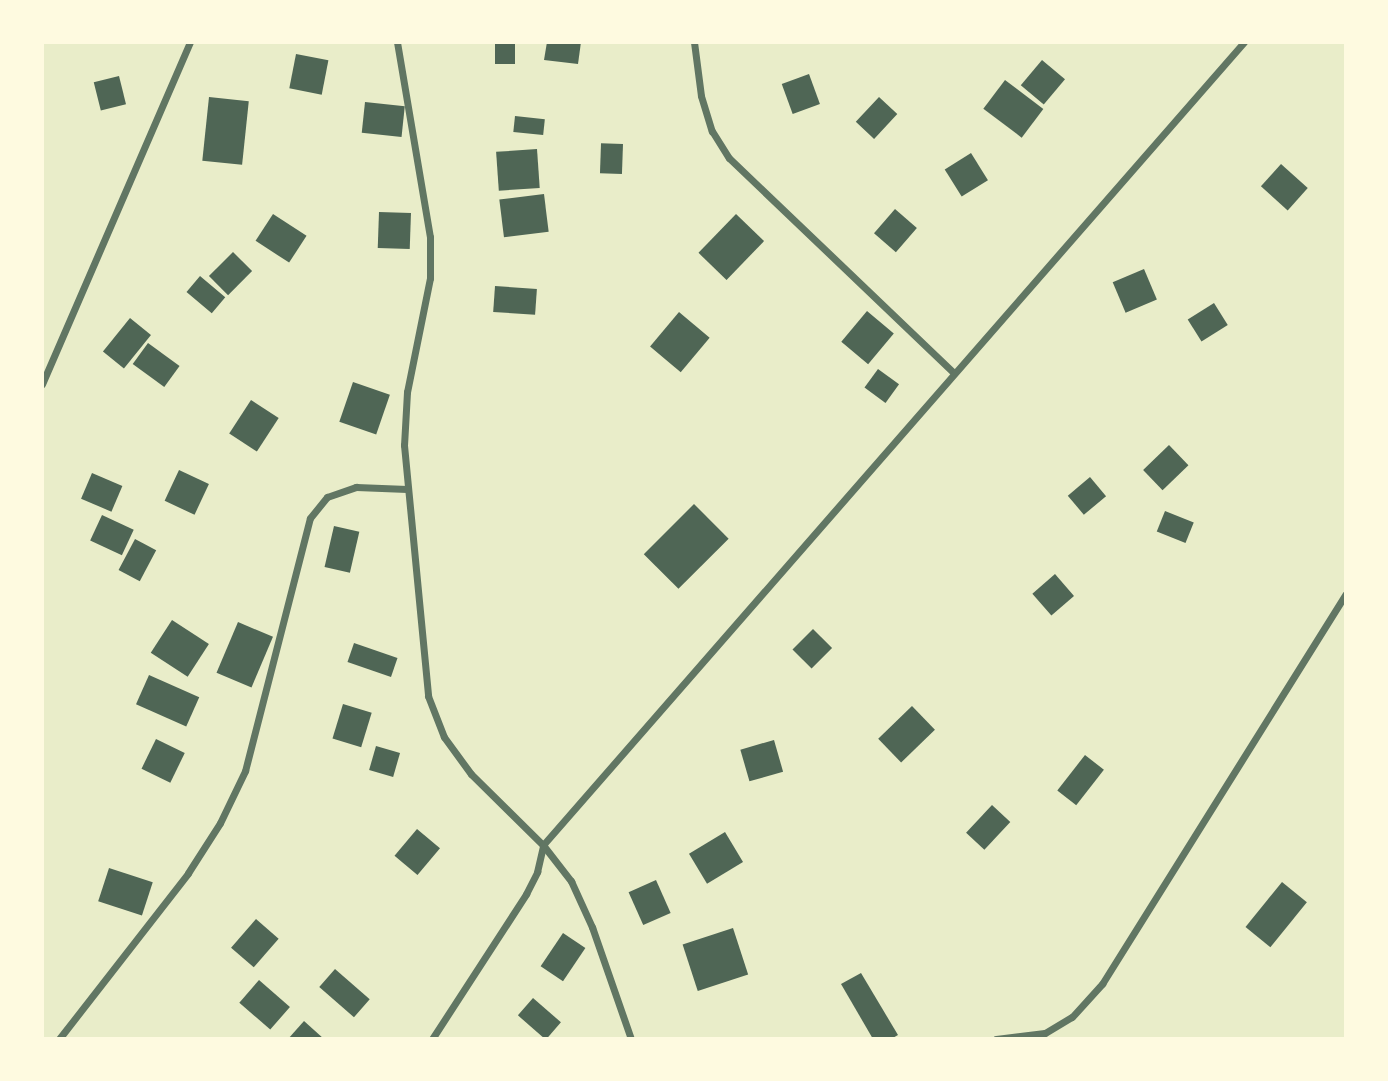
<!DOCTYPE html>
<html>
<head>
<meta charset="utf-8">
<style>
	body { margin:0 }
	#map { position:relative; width:1388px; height:1081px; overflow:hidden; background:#e9edc9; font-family:"Alegreya Sans",sans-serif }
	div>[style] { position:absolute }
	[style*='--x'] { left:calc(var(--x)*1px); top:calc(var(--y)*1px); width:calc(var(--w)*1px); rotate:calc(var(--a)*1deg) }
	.building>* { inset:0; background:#4f6655; transform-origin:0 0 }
	.minor>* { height:7px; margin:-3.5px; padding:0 3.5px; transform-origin:3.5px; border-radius:3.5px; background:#617663 }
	span { translate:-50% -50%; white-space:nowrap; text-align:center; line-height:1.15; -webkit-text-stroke:5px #fefae0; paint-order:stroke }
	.frame { position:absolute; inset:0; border:44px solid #fefae0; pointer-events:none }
</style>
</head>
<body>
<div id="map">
	<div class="building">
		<div style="left:495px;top:42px;width:20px;height:22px"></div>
		<div style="clip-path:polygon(547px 42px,581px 42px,578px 64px,544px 60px)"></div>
		<div style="left:296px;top:54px;width:33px;height:35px;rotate:11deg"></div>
		<div style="left:1042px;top:60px;width:30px;height:33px;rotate:40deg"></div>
		<div style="left:809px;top:74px;width:32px;height:29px;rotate:70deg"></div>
		<div style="left:119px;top:76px;width:29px;height:26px;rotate:76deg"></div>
		<div style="left:1005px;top:80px;width:48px;height:36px;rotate:37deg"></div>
		<div style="left:209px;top:97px;width:40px;height:64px;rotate:6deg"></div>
		<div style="left:879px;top:97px;width:25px;height:34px;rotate:43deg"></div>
		<div style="left:365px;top:102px;width:40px;height:31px;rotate:6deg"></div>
		<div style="left:515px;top:116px;width:30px;height:16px;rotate:6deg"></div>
		<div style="left:623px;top:144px;width:30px;height:22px;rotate:92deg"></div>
		<div style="left:537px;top:149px;width:39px;height:41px;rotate:86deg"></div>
		<div style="left:971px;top:153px;width:32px;height:31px;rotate:58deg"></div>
		<div style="left:1281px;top:164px;width:36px;height:30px;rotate:42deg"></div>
		<div style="left:544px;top:194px;width:38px;height:45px;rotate:83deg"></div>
		<div style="left:895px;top:209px;width:29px;height:32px;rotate:41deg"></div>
		<div style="left:379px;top:212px;width:32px;height:36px;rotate:2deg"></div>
		<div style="left:273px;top:214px;width:40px;height:32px;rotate:33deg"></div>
		<div style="left:736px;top:214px;width:39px;height:54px;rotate:44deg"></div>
		<div style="left:233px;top:252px;width:27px;height:34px;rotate:45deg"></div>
		<div style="left:1144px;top:269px;width:33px;height:34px;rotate:67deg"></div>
		<div style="left:200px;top:276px;width:33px;height:21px;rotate:40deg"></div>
		<div style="left:495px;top:286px;width:42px;height:26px;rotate:4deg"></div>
		<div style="left:1214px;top:303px;width:26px;height:31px;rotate:58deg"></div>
		<div style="left:867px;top:311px;width:35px;height:40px;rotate:40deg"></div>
		<div style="left:679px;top:312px;width:40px;height:45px;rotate:40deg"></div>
		<div style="left:130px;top:318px;width:27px;height:43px;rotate:39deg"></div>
		<div style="left:148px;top:343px;width:39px;height:26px;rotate:36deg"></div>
		<div style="left:878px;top:369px;width:26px;height:23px;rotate:36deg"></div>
		<div style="left:353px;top:382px;width:39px;height:42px;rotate:19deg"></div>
		<div style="left:251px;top:400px;width:33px;height:40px;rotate:33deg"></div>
		<div style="left:1169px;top:445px;width:28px;height:36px;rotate:46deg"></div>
		<div style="left:179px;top:470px;width:33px;height:34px;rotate:25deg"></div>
		<div style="left:92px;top:473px;width:33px;height:28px;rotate:23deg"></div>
		<div style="left:1090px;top:477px;width:25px;height:29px;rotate:50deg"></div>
		<div style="left:694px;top:504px;width:49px;height:71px;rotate:45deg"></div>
		<div style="left:1165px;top:511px;width:31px;height:22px;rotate:22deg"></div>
		<div style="left:102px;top:515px;width:35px;height:28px;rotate:25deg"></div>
		<div style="left:334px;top:526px;width:26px;height:42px;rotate:13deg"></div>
		<div style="left:135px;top:539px;width:24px;height:35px;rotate:28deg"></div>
		<div style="left:1055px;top:574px;width:29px;height:30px;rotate:49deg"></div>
		<div style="left:172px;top:620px;width:44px;height:39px;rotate:33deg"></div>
		<div style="left:238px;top:622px;width:38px;height:55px;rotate:23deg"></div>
		<div style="left:813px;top:629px;width:27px;height:29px;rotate:45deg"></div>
		<div style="left:354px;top:643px;width:46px;height:20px;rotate:19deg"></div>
		<div style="left:149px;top:675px;width:55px;height:32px;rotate:24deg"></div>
		<div style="left:343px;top:704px;width:30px;height:36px;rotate:17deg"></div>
		<div style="left:912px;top:706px;width:33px;height:47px;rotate:46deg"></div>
		<div style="left:156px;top:739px;width:32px;height:33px;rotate:26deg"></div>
		<div style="left:774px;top:740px;width:33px;height:35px;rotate:74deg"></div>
		<div style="left:376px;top:746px;width:25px;height:25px;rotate:16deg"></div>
		<div style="left:1085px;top:755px;width:24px;height:45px;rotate:38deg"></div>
		<div style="left:992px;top:805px;width:25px;height:38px;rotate:43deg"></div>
		<div style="left:417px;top:829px;width:30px;height:35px;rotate:40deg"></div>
		<div style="left:725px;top:832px;width:35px;height:42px;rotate:59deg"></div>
		<div style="left:109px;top:868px;width:46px;height:35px;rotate:18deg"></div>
		<div style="left:656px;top:880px;width:36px;height:30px;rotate:66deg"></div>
		<div style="left:1282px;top:882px;width:32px;height:58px;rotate:39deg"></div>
		<div style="left:256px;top:919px;width:30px;height:38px;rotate:41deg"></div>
		<div style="left:733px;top:928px;width:49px;height:53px;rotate:72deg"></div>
		<div style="left:563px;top:933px;width:27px;height:40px;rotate:34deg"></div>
		<div style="left:335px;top:969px;width:46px;height:24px;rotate:41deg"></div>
		<div style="clip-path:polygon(861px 973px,898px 1035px,891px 1039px,873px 1039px,841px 984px)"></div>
		<div style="left:259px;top:980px;width:41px;height:30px;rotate:41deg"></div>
		<div style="left:533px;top:998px;width:37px;height:23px;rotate:41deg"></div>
		<div style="clip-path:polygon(304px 1021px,324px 1039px,288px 1039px)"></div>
	</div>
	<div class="minor">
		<div style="--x:397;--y:42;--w:198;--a:80.4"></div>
		<div style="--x:430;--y:237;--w:41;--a:90"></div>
		<div style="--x:430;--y:278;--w:116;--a:101.4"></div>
		<div style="--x:407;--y:392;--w:53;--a:93.2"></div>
		<div style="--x:404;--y:445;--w:252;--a:84.5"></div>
		<div style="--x:428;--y:696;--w:44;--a:68.7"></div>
		<div style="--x:444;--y:737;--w:46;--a:53.9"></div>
		<div style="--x:471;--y:774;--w:101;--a:44.6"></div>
		<div style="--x:543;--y:845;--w:46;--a:52.1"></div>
		<div style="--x:571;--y:881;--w:51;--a:65.5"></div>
		<div style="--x:592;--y:927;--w:119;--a:70.8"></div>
		<div style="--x:694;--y:42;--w:54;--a:82.6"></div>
		<div style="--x:701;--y:96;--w:37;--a:73"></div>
		<div style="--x:712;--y:131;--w:32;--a:58"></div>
		<div style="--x:729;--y:158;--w:310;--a:43.7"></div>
		<div style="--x:42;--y:384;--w:373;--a:-66.6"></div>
		<div style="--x:59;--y:1039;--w:210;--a:-52.1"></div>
		<div style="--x:188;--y:873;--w:59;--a:-57.4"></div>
		<div style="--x:220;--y:823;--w:58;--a:-64.3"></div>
		<div style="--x:245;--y:771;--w:261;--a:-75.6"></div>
		<div style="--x:310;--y:518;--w:27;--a:-51"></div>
		<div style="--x:327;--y:497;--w:31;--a:-19"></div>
		<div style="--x:356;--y:487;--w:51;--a:2.2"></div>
		<div style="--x:432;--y:1039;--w:173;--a:-57"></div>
		<div style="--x:526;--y:894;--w:25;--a:-63"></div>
		<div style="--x:537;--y:872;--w:28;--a:-77"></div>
		<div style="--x:543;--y:845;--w:1066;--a:-48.88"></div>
		<div style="--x:996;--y:1039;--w:49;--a:-7"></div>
		<div style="--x:1045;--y:1033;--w:31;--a:-31"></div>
		<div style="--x:1072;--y:1017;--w:45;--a:-47.7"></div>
		<div style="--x:1102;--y:984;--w:460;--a:-58"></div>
	</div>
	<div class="frame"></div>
</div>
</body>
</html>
